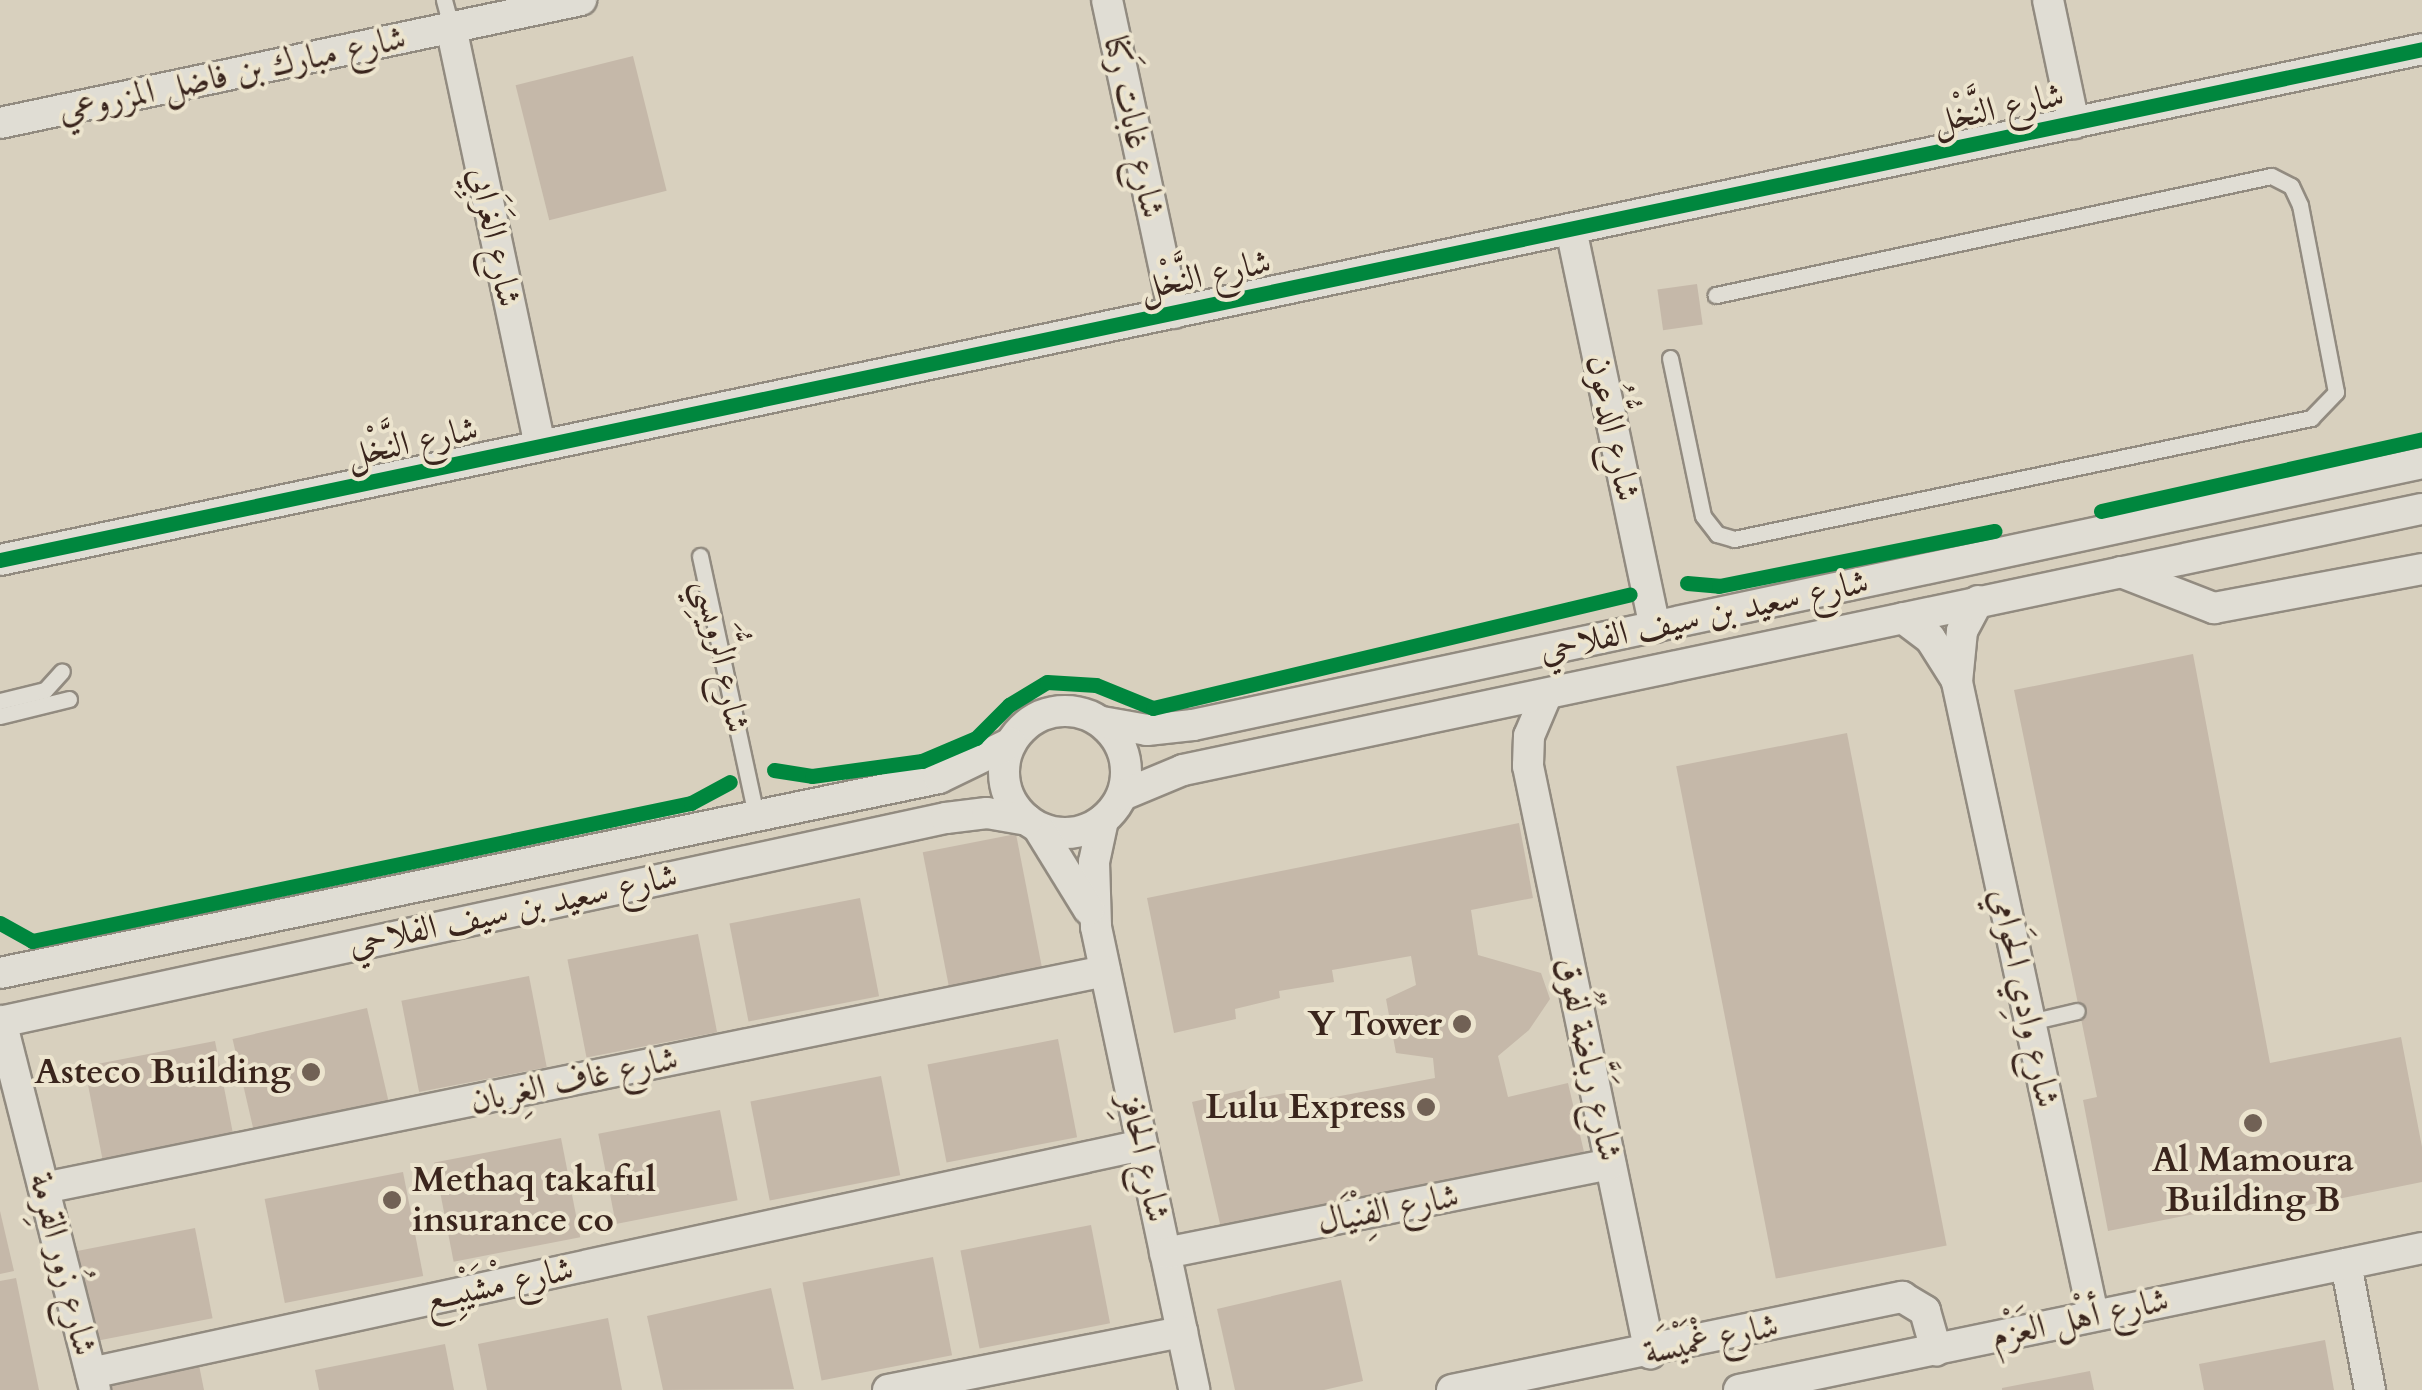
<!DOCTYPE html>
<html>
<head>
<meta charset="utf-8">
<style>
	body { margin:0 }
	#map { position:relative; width:2422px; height:1390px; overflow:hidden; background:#d8d0be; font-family:Cardo,Amiri,serif }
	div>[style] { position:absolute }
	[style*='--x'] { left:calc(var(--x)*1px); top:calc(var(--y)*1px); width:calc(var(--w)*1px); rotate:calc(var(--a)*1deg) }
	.building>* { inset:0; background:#c5b8a9; transform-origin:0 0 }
	.roads { filter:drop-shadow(2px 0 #928b80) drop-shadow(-2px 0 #928b80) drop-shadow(0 2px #928b80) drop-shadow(0 -2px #928b80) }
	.service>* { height:15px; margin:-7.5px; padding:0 7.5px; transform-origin:7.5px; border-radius:7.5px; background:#e0ddd4 }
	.minor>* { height:30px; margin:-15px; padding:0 15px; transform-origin:15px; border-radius:15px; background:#e0ddd4 }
	.minor>.ring { margin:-15px; padding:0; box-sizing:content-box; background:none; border:30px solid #e0ddd4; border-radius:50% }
	.cycleway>* { height:15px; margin:-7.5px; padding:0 7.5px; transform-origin:7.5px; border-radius:7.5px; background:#00873e }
	.dots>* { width:28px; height:28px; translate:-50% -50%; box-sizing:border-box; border:5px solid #ece4ce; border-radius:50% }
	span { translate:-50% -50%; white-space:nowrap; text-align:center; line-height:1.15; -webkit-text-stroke:8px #ece4ce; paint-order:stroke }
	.street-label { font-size:35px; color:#3a251d }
	.poi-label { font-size:35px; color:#3a251d; font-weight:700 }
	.right { translate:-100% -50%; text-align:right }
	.left { translate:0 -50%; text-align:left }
</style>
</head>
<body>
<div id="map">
	<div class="building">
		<div style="left:633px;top:56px;width:139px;height:121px;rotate:76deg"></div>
		<div style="left:1697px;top:284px;width:41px;height:40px;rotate:82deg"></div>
		<div style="clip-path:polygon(2193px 654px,2270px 1063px,2401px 1037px,2422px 1147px,2422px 1182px,2303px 1206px,2301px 1193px,2108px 1231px,2083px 1100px,2097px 1097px,2014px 690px)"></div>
		<div style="left:1847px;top:733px;width:522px;height:174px;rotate:79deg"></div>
		<div style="clip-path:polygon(1519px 823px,1533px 898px,1471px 910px,1478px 955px,1541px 973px,1550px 999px,1529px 1030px,1498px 1056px,1508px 1097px,1568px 1083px,1584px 1152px,1221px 1228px,1192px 1102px,1256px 1087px,1258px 1098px,1297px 1091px,1298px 1104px,1435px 1078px,1433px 1058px,1396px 1053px,1386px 999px,1416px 985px,1411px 956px,1332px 970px,1334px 982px,1279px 991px,1280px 998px,1235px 1009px,1236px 1019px,1174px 1033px,1147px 898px)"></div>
		<div style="left:1016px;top:834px;width:138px;height:95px;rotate:79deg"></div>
		<div style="left:860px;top:898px;width:100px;height:133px;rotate:79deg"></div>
		<div style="left:698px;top:934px;width:100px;height:133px;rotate:79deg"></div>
		<div style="left:529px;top:976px;width:93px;height:130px;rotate:79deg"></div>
		<div style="left:367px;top:1008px;width:99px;height:138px;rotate:77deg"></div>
		<div style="left:1058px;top:1039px;width:100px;height:133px;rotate:79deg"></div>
		<div style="left:215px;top:1041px;width:101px;height:133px;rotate:79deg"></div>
		<div style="left:881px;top:1076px;width:101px;height:133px;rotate:79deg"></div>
		<div style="left:720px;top:1110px;width:92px;height:124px;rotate:79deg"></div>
		<div style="left:561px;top:1138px;width:101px;height:129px;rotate:79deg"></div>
		<div style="left:403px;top:1172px;width:106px;height:141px;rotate:79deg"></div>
		<div style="clip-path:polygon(0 1211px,14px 1271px,0 1274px)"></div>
		<div style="left:1091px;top:1225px;width:100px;height:133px;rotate:79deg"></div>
		<div style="left:195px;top:1228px;width:92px;height:124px;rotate:79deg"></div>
		<div style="left:933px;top:1257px;width:100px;height:133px;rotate:79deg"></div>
		<div style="clip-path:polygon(16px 1278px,39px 1390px,0 1390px,0 1281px)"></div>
		<div style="clip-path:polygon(1341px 1280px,1363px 1381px,1324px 1390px,1235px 1390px,1217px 1309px)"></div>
		<div style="clip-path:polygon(771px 1288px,794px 1389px,663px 1390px,647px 1316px)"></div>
		<div style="clip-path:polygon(608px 1318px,622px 1390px,487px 1390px,478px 1344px)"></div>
		<div style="clip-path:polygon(2325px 1340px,2334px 1390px,2204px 1390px,2199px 1364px)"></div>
		<div style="clip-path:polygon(445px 1344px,454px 1390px,319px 1390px,315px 1370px)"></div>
		<div style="clip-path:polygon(198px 1360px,204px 1390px,108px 1390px,106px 1380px)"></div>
		<div style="clip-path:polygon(2090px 1371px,2094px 1390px,2002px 1390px,2002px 1388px)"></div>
	</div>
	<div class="roads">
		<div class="service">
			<div style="--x:444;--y:0;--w:28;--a:75"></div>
			<div style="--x:1670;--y:358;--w:161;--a:78.2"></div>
			<div style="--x:1703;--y:516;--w:23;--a:52"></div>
			<div style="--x:1717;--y:534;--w:18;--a:16"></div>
			<div style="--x:1734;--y:539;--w:590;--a:-11.84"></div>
			<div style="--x:2311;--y:418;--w:36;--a:-46"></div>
			<div style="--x:2336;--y:392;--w:190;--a:-100.9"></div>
			<div style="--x:2300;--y:205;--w:21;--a:-115"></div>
			<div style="--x:2291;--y:186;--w:22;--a:-153"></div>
			<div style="--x:2271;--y:176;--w:568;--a:167.9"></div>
			<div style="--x:700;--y:556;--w:265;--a:77.8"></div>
			<div style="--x:0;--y:701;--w:46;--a:-13.7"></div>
			<div style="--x:45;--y:690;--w:25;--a:-48"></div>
			<div style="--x:0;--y:716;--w:71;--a:-13.8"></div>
			<div style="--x:2030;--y:1022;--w:48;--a:-13.2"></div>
		</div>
		<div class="minor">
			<div style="--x:1107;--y:0;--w:320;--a:77.9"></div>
			<div style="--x:2048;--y:0;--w:126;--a:78.1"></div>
			<div style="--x:451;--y:27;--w:428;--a:78"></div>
			<div style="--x:0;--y:123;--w:594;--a:-11.95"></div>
			<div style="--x:1571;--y:229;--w:407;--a:78.1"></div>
			<div style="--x:0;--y:560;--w:2475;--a:-11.91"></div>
			<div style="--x:2121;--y:572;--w:100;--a:21.2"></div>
			<div style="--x:2214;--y:608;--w:212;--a:-10.6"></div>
			<div style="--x:1978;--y:601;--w:34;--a:118"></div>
			<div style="--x:1962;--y:631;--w:51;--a:95.6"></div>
			<div style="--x:1957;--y:682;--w:646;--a:77.86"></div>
			<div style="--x:1903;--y:618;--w:34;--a:37"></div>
			<div style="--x:1930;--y:638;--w:49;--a:57.6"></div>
			<div style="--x:1546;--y:696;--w:43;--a:113"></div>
			<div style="--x:1529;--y:736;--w:30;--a:92"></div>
			<div style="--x:1528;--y:766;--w:600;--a:78.26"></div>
			<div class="ring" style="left:1004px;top:711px;width:92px;height:92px"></div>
			<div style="--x:1102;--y:722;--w:46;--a:10.1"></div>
			<div style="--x:1147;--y:730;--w:46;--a:-6.2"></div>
			<div style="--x:1193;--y:725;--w:1257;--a:-12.03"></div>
			<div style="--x:1123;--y:795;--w:65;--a:-22.6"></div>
			<div style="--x:1183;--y:770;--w:1266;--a:-11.9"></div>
			<div style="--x:1103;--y:820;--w:43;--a:102.1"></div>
			<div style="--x:1094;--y:862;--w:65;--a:88.2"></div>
			<div style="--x:1096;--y:927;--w:473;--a:78"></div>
			<div style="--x:1039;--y:829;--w:95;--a:58.3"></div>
			<div style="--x:0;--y:973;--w:959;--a:-11.73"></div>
			<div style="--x:939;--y:778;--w:80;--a:-25.9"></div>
			<div style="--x:1;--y:1021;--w:381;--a:75.7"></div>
			<div style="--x:0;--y:1022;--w:968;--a:-12.17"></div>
			<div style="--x:946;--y:818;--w:41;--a:-7"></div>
			<div style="--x:987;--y:813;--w:41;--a:9.9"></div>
			<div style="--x:44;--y:1188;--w:1083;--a:-11.56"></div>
			<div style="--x:1165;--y:1253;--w:454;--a:-11.3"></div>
			<div style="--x:2346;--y:1264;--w:128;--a:79.2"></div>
			<div style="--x:91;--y:1373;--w:1075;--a:-12.24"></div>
			<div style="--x:888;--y:1390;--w:300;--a:-11.2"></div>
			<div style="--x:1452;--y:1390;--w:460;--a:-11.7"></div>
			<div style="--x:1902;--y:1297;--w:27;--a:31"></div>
			<div style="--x:1925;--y:1311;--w:41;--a:74.2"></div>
			<div style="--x:1739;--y:1390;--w:698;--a:-11.74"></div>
		</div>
	</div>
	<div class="cycleway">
		<div style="--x:2101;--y:511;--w:329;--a:-12.6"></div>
		<div style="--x:0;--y:560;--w:2475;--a:-11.91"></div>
		<div style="--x:1687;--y:583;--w:32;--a:5"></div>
		<div style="--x:1719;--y:586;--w:281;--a:-11.3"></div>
		<div style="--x:774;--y:770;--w:38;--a:9"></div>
		<div style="--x:812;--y:776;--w:111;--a:-7.8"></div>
		<div style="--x:922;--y:761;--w:59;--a:-23.1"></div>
		<div style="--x:976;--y:738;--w:47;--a:-45"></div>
		<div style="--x:1009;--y:705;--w:44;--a:-31.2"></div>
		<div style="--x:1047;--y:682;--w:49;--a:3.5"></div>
		<div style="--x:1096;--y:685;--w:61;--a:22"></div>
		<div style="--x:1153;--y:708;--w:490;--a:-13.4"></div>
		<div style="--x:0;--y:923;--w:37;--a:29"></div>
		<div style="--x:32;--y:941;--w:673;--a:-11.83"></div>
		<div style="--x:691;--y:803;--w:44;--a:-28.3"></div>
	</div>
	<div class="dots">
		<div style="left:1462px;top:1024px;background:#716155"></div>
		<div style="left:311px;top:1072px;background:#716155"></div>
		<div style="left:1426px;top:1107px;background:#716155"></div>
		<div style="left:2253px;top:1123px;background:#716155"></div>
		<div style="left:392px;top:1200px;background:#716155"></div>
	</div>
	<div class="street-label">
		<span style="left:232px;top:74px;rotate:-12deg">شارع مبارك بن فاضل المزروعي</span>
		<span style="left:1998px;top:108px;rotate:-12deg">شارع النَّخْل</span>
		<span style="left:1134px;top:127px;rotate:78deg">شارع غابات رَكنا</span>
		<span style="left:495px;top:237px;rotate:78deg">شارع الغَرَابِي</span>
		<span style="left:1205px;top:275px;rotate:-12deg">شارع النَّخْل</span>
		<span style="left:1613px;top:428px;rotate:78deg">شارع الدُّعُون</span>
		<span style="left:412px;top:442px;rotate:-12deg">شارع النَّخْل</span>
		<span style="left:1704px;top:616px;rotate:-12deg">شارع سعيد بن سيف الفلاحي</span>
		<span style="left:722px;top:656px;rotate:78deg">شارع الرُّوَيسِي</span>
		<span style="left:513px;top:910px;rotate:-12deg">شارع سعيد بن سيف الفلاحي</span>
		<span style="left:2025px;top:998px;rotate:78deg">شارع وادِي الحَوامي</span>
		<span style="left:1589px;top:1059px;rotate:78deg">شارع رَبَّاضة لُفُوق</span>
		<span style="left:574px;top:1080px;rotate:-12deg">شارع غاف الغِربان</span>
		<span style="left:1145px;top:1158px;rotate:78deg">شارع الحافِز</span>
		<span style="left:1388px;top:1209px;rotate:-11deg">شارع الفِنْيَال</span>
		<span style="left:63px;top:1264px;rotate:76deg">شارع زُور القِرمة</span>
		<span style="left:499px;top:1284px;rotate:-12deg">شارع مْشَيْبِع</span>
		<span style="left:2080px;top:1318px;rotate:-12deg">شارع أهْل العَزْم</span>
		<span style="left:1711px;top:1339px;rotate:-12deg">شارع غْمَيْسَة</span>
	</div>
	<div class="poi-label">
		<span class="right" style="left:1442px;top:1024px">Y Tower</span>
		<span class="right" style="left:291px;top:1072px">Asteco Building</span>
		<span class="right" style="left:1406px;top:1107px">Lulu Express</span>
		<span style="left:2253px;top:1180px">Al Mamoura<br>Building B</span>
		<span class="left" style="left:412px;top:1200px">Methaq takaful<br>insurance co</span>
	</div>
</div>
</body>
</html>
